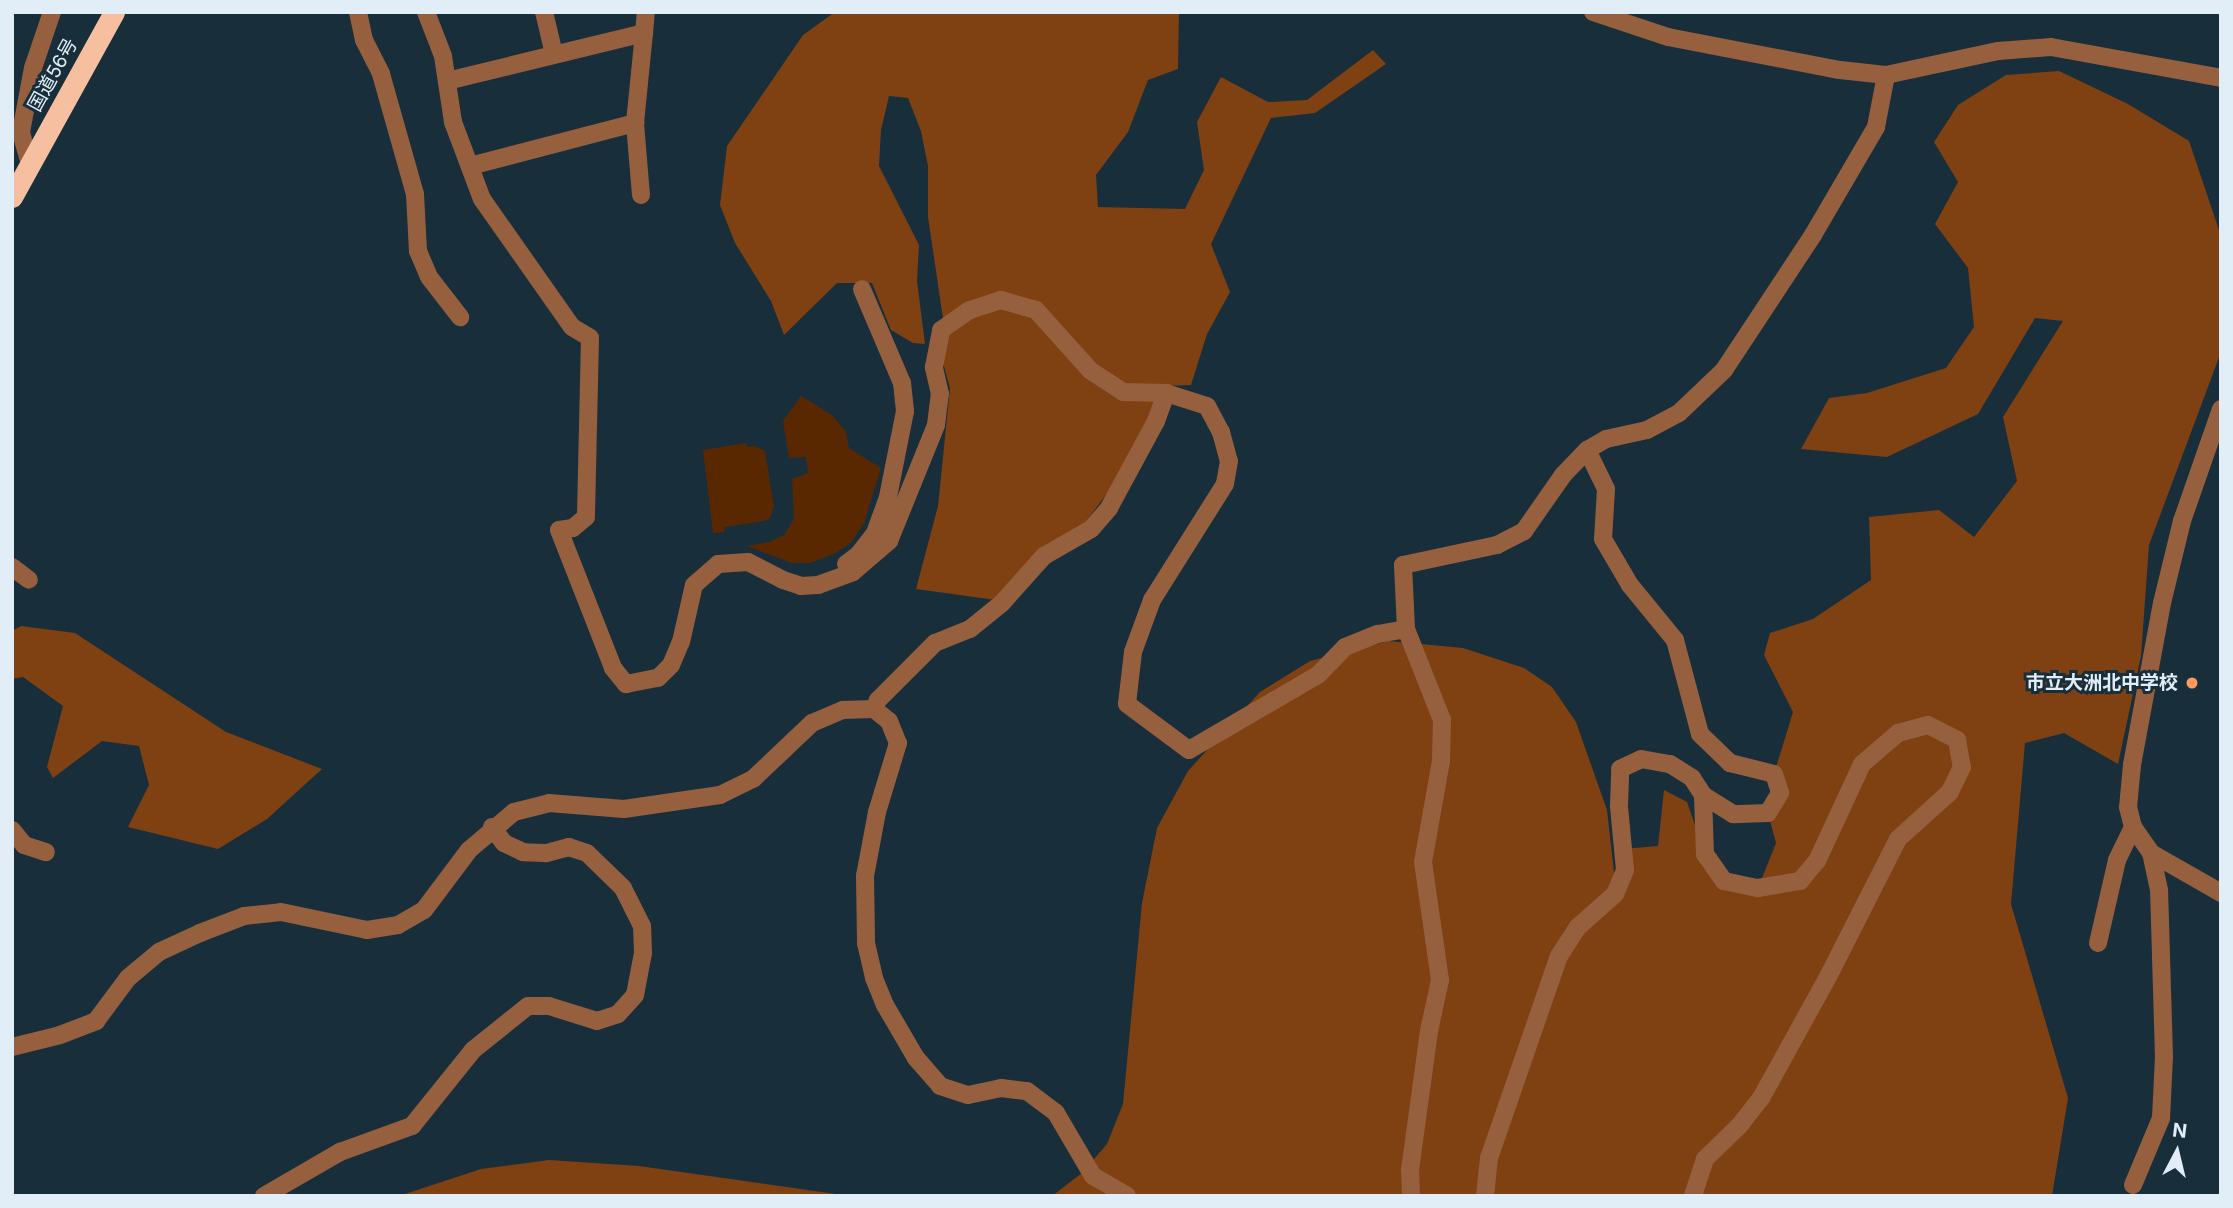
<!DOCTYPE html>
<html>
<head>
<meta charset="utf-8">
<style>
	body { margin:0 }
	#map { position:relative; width:2233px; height:1208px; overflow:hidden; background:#182e3b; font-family:Inter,"Noto Sans JP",sans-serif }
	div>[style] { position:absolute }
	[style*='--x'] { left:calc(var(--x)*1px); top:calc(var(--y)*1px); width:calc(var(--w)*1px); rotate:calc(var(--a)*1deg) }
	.green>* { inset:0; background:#592800 }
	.forest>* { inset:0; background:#7f4012 }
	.street>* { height:18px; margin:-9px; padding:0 9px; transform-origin:9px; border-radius:9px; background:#96603e }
	.highway>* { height:21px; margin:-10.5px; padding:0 10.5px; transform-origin:10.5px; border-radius:10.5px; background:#f6c0a0 }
	.dots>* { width:19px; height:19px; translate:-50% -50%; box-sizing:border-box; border:4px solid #182e3b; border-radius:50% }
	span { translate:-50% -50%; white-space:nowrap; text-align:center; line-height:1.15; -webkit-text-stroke:6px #182e3b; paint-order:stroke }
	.street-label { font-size:19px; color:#e1eef7 }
	.poi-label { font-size:19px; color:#e1eef7; font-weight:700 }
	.right { translate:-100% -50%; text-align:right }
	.frame { position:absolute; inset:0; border:14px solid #e1eef7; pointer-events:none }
	.north { position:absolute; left:2142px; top:1117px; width:70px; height:70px; -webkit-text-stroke:5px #182e3b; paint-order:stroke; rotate:7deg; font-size:19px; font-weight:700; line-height:28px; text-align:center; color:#e1eef7 }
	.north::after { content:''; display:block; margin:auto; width:24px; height:32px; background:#e1eef7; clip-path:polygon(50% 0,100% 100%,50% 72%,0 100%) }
</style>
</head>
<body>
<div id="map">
	<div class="green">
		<div style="clip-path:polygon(801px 396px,832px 415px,846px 432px,849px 448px,881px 468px,864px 523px,851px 543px,834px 554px,810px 563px,792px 563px,747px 546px,769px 542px,784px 535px,794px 519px,792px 479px,808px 473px,806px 457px,789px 458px,783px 421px)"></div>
		<div style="clip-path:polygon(746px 443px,747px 447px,755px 446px,765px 451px,774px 507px,770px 518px,764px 521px,725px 527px,724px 532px,713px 533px,703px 450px)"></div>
	</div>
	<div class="forest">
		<div style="clip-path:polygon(835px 12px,1179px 12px,1178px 69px,1148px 80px,1128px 132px,1096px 175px,1098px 207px,1185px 209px,1204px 170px,1197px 122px,1221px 77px,1268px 102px,1307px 100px,1373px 50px,1386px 64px,1315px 113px,1271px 118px,1211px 244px,1230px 292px,1207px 334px,1191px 385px,1164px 386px,1147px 423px,1109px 491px,1087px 520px,996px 600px,916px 589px,938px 506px,950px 388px,943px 363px,945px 332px,928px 217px,928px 166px,921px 131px,908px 98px,889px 96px,881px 130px,879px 166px,919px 245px,917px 281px,925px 344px,913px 343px,891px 330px,872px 283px,837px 283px,784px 335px,771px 301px,735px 243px,720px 205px,727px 146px,803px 35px)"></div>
		<div style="clip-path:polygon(2059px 71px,2128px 104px,2189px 141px,2221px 236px,2221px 352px,2149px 545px,2141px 656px,2118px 764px,2064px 733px,2025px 743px,2011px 904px,2068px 1098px,2052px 1196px,1052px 1196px,1082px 1173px,1107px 1144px,1123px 1104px,1142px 903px,1157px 828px,1188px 771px,1260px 692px,1310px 661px,1388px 641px,1463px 648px,1524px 668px,1552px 687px,1576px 722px,1607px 810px,1616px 890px,1623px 849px,1658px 846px,1664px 790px,1687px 802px,1705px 854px,1723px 881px,1758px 888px,1776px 843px,1768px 813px,1774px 774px,1793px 712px,1764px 655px,1770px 633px,1813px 619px,1871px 580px,1869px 517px,1939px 510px,1974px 537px,2017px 481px,2003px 417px,2063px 321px,2035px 318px,1978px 414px,1887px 457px,1801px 449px,1829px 398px,1867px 393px,1946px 368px,1974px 327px,1968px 268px,1935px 224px,1958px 182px,1934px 142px,1958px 105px,2006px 75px)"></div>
		<div style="clip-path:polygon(21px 626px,75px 633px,226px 732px,322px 769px,267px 819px,218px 849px,128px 827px,149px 785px,139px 746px,102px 741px,53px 778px,47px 767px,63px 706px,23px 677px,12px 679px,12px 631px)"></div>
		<div style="clip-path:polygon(549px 1160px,639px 1166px,850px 1196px,399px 1196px,481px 1169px)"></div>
	</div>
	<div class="street">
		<div style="--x:358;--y:12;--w:29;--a:78"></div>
		<div style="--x:364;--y:40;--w:38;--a:63"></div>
		<div style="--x:381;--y:74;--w:125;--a:74.2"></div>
		<div style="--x:415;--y:194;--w:57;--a:87"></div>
		<div style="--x:418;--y:251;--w:28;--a:67"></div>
		<div style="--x:429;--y:277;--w:51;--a:52.2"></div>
		<div style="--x:426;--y:12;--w:47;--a:68.9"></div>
		<div style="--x:443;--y:56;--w:67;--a:81.4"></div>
		<div style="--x:453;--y:122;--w:82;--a:69.4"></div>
		<div style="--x:482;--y:199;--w:156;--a:54.9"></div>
		<div style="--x:572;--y:327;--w:21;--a:31"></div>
		<div style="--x:590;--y:338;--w:179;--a:91.3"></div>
		<div style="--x:586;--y:517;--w:17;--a:140"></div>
		<div style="--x:573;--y:528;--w:14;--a:172"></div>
		<div style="--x:559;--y:530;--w:148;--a:68.6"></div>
		<div style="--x:613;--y:668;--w:21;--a:51"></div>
		<div style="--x:626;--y:684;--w:33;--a:-11"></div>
		<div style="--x:658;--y:678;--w:18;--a:-45"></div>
		<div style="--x:671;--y:665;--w:25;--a:-67"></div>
		<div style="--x:681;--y:642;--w:58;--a:-77.2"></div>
		<div style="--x:694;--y:585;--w:32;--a:-41"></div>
		<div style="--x:718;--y:564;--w:30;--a:-4"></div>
		<div style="--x:748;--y:562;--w:39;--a:27"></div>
		<div style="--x:783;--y:580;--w:19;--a:18"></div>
		<div style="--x:801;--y:586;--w:17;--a:-3"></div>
		<div style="--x:818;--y:585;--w:37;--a:-20"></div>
		<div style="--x:853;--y:572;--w:48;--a:-40.7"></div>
		<div style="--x:889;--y:541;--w:125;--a:-67.9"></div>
		<div style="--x:936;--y:425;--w:31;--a:-83"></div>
		<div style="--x:940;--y:394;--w:28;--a:-103"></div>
		<div style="--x:934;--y:367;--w:38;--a:-79"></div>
		<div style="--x:941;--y:330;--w:35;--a:-35"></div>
		<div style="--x:970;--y:310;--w:33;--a:-18"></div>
		<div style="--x:1001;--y:300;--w:36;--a:16"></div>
		<div style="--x:1036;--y:310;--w:82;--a:48"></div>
		<div style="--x:1091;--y:371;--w:38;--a:33"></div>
		<div style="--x:1123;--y:392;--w:43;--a:1.3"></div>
		<div style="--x:544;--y:12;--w:43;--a:76.6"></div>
		<div style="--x:1593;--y:12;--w:79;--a:18.4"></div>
		<div style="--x:1668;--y:37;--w:175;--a:10.9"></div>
		<div style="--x:1840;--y:70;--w:46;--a:6.2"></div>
		<div style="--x:1886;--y:75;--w:115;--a:-12.1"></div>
		<div style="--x:1998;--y:51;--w:53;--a:-4.3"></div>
		<div style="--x:2051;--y:47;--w:173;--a:10.3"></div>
		<div style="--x:447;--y:81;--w:203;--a:-13.7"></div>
		<div style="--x:644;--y:33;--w:21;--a:-85"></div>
		<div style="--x:30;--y:164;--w:33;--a:-106"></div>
		<div style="--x:21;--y:132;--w:65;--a:-79.4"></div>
		<div style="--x:33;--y:68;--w:59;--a:-71.3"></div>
		<div style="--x:470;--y:166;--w:171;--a:-14.6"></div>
		<div style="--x:641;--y:195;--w:72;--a:-94.8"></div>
		<div style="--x:635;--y:123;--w:90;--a:-84.3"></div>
		<div style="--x:2221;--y:409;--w:119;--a:109.2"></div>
		<div style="--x:2182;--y:521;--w:84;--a:103.7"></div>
		<div style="--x:2162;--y:603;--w:165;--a:100.5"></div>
		<div style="--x:2132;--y:765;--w:42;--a:95.4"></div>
		<div style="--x:2128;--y:807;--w:21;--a:76"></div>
		<div style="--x:2133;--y:827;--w:32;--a:55"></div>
		<div style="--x:2151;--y:853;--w:81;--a:29.7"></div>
		<div style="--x:1587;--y:450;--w:43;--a:64"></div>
		<div style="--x:1606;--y:489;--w:50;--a:93.4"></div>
		<div style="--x:1603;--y:539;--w:53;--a:59.6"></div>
		<div style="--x:1630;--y:585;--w:71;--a:50.7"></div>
		<div style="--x:1675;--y:640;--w:97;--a:75.1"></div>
		<div style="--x:1700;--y:734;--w:42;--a:44"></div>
		<div style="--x:1730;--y:763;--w:45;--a:14"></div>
		<div style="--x:1774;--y:774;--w:20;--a:72"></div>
		<div style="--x:1780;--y:793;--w:23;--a:121"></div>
		<div style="--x:1768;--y:813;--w:35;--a:178"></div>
		<div style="--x:1733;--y:814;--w:36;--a:-148"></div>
		<div style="--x:846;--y:564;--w:15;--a:-37"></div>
		<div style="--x:858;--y:555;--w:28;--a:-52"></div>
		<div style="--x:875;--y:533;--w:38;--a:-70"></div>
		<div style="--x:888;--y:497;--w:88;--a:-78.8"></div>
		<div style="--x:905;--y:411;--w:28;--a:-96"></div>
		<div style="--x:902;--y:383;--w:102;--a:-113.1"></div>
		<div style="--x:12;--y:567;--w:21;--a:37"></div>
		<div style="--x:874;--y:709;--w:10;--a:-66"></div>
		<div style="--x:878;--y:700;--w:81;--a:-45"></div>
		<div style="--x:935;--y:643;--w:38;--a:-22"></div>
		<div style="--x:970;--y:629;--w:41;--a:-39.1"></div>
		<div style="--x:1002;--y:603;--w:63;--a:-48.2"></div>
		<div style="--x:1044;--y:556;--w:54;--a:-29.9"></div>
		<div style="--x:1091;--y:529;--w:28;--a:-49"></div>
		<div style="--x:1109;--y:508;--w:99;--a:-61.6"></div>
		<div style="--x:1156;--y:421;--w:30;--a:-70"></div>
		<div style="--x:1166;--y:393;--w:43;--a:17.6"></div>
		<div style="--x:1207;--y:406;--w:30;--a:62"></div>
		<div style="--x:1221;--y:432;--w:30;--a:75"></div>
		<div style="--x:1229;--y:461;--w:23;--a:100"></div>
		<div style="--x:1225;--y:484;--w:137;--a:122.2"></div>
		<div style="--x:1152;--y:600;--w:55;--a:110.1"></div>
		<div style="--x:1133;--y:652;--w:52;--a:96.6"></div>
		<div style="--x:1127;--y:704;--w:77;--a:36.6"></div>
		<div style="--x:1189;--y:750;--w:149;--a:-30.2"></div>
		<div style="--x:1318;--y:675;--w:39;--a:-46"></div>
		<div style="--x:1345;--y:647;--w:35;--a:-22"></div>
		<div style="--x:1378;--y:634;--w:28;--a:-10"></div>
		<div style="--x:12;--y:830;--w:19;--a:51"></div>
		<div style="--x:24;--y:845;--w:23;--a:18"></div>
		<div style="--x:2098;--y:943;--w:85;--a:-77.1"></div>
		<div style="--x:2117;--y:860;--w:37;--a:-64"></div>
		<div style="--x:12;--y:1047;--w:49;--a:-14"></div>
		<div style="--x:60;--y:1035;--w:39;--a:-21"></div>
		<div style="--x:96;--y:1021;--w:54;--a:-53.3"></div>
		<div style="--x:128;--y:978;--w:40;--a:-40"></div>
		<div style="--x:159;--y:952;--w:45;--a:-24.9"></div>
		<div style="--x:200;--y:933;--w:47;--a:-21.1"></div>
		<div style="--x:244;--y:916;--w:37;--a:-6"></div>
		<div style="--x:281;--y:912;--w:88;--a:11.8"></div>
		<div style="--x:367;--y:930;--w:31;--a:-9"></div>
		<div style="--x:398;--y:925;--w:30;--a:-30"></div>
		<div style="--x:424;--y:910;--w:75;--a:-53.1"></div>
		<div style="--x:469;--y:850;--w:59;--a:-40.2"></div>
		<div style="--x:514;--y:812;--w:36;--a:-14"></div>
		<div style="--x:549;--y:803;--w:75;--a:4.6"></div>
		<div style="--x:624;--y:809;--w:97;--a:-8.3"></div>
		<div style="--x:720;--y:795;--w:37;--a:-26"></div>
		<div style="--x:753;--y:779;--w:81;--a:-43.5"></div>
		<div style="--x:812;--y:723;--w:34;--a:-23"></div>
		<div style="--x:843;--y:710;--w:31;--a:-2"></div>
		<div style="--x:874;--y:709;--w:19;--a:39"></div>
		<div style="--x:889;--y:721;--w:24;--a:68"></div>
		<div style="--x:898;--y:743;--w:72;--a:106.9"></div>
		<div style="--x:877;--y:812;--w:65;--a:100.6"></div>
		<div style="--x:865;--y:876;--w:67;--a:89.1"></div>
		<div style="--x:866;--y:943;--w:36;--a:77"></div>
		<div style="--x:874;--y:978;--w:29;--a:68"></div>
		<div style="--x:885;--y:1005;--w:61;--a:59.7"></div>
		<div style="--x:916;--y:1058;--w:37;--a:49"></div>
		<div style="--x:940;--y:1086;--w:29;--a:18"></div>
		<div style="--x:968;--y:1095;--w:34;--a:-12"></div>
		<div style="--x:1001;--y:1088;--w:26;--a:7"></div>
		<div style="--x:1027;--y:1091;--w:36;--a:37"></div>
		<div style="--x:1056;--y:1113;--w:73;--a:59.6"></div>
		<div style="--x:1093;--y:1176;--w:39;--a:30"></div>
		<div style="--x:2133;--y:1185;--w:73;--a:-67.3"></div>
		<div style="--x:2161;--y:1118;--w:61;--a:-87.2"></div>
		<div style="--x:2164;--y:1057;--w:167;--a:-91.7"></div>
		<div style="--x:2159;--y:890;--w:38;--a:-102"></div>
		<div style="--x:264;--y:1196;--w:88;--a:-30.1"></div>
		<div style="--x:340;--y:1152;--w:77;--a:-19.9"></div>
		<div style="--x:412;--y:1126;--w:97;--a:-51.2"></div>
		<div style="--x:473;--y:1050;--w:70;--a:-38.7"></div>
		<div style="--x:528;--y:1006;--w:21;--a:0"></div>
		<div style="--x:549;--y:1006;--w:50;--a:17.4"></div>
		<div style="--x:597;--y:1021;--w:22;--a:-18"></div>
		<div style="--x:618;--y:1014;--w:25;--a:-48"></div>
		<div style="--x:635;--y:995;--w:43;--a:-79.2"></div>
		<div style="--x:643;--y:953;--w:27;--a:-92"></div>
		<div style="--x:642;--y:926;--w:42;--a:-116.6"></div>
		<div style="--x:623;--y:888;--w:50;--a:-135.8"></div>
		<div style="--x:587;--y:853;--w:19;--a:-162"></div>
		<div style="--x:569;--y:847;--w:24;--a:165"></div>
		<div style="--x:546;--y:853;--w:23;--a:-178"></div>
		<div style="--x:523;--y:852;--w:21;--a:-155"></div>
		<div style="--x:504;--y:843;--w:20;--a:-127"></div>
		<div style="--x:1411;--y:1196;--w:26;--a:-92"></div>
		<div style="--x:1410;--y:1170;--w:140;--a:-82.2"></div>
		<div style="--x:1429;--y:1031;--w:52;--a:-77.8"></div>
		<div style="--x:1440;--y:980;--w:119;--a:-98.2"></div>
		<div style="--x:1423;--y:862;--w:103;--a:-79.9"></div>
		<div style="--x:1441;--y:761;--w:41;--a:-88.6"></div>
		<div style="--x:1442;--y:720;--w:98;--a:-111.6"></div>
		<div style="--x:1406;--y:629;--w:64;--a:-92.7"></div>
		<div style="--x:1403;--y:565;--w:96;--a:-12"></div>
		<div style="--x:1497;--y:545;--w:30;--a:-27"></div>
		<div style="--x:1524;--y:531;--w:68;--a:-55.1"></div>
		<div style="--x:1563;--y:475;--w:35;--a:-46"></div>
		<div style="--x:1587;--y:450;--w:22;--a:-30"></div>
		<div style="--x:1606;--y:439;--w:42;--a:-12.4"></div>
		<div style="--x:1647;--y:430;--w:36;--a:-28"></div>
		<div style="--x:1679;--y:413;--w:62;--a:-43.7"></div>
		<div style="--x:1724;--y:370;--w:162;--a:-56.6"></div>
		<div style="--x:1813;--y:235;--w:125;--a:-59.7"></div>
		<div style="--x:1876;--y:127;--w:53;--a:-79.1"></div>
		<div style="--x:1485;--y:1196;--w:38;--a:-84"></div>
		<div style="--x:1489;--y:1158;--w:214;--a:-70.9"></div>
		<div style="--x:1559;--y:956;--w:35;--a:-57"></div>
		<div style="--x:1578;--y:927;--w:50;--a:-41.7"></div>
		<div style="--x:1615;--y:894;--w:26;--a:-67"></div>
		<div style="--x:1625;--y:870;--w:64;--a:-95.4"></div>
		<div style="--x:1619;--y:806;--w:37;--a:-88"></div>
		<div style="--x:1620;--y:769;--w:23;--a:-25"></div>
		<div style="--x:1641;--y:759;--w:29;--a:10"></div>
		<div style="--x:1670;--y:764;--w:26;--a:32"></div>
		<div style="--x:1692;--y:778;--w:20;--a:57"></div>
		<div style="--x:1703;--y:795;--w:59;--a:88.1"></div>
		<div style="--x:1705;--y:854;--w:33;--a:55"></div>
		<div style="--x:1724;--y:881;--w:35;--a:12"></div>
		<div style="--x:1758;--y:888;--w:43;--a:-9.5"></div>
		<div style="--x:1800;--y:881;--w:26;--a:-50"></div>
		<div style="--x:1817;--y:861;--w:107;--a:-65.1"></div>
		<div style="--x:1862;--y:764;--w:48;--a:-40.7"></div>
		<div style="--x:1898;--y:733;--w:31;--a:-15"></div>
		<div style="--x:1928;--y:725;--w:33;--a:27"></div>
		<div style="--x:1957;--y:740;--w:27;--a:80"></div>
		<div style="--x:1962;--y:767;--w:28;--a:116"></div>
		<div style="--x:1950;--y:792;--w:70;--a:137.9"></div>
		<div style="--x:1898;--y:839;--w:153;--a:116.9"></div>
		<div style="--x:1829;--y:975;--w:141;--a:118.9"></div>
		<div style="--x:1761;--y:1098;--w:34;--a:128"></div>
		<div style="--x:1740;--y:1125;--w:49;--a:135.8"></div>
		<div style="--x:1705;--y:1159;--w:39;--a:108"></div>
	</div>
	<div class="highway">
		<div style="--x:12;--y:197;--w:211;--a:-61.1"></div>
	</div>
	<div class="dots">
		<div style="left:2192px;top:683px;background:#ff9b5a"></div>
	</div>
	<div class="street-label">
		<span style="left:53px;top:75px;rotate:-61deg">国道56号</span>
	</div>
	<div class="poi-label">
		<span class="right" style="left:2178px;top:683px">市立大洲北中学校</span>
	</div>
	<div class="frame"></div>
	<div class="north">N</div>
</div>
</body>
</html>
